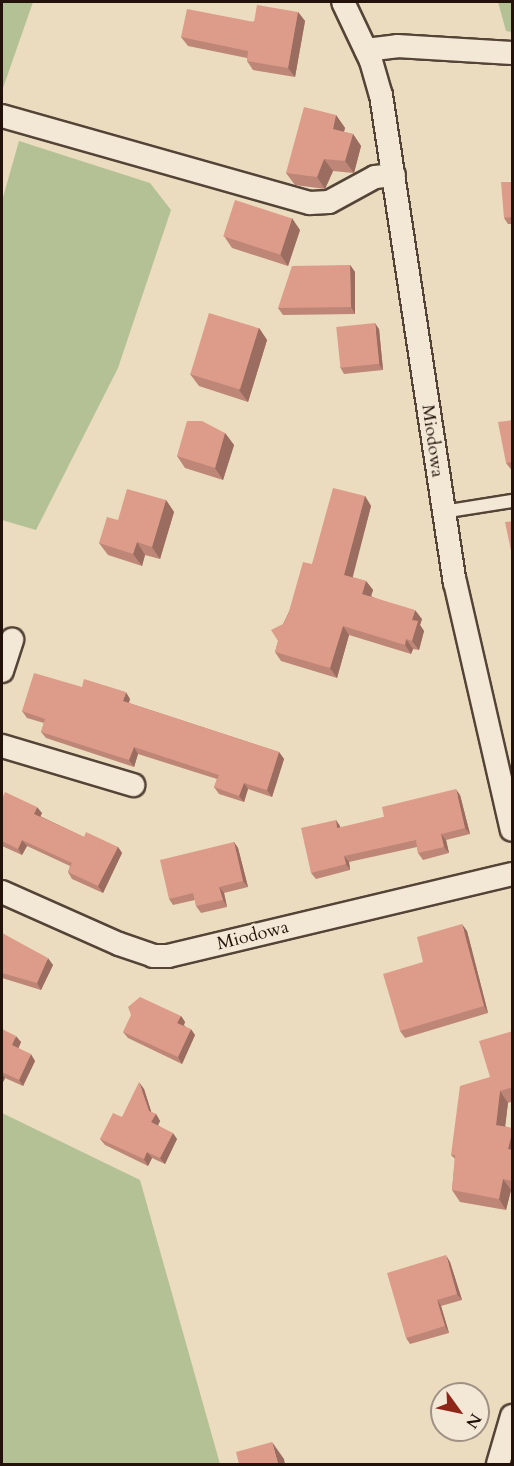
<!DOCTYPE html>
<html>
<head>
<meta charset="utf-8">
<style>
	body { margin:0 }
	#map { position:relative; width:514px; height:1466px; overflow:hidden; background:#ebdbbf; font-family:Cardo,serif }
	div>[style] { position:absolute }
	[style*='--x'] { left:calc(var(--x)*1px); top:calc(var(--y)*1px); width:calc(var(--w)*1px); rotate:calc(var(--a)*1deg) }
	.green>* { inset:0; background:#b3c195 }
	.roads { filter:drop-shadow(2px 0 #544437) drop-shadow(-2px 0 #544437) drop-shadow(0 2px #544437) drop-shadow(0 -2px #544437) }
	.lane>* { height:12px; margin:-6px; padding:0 6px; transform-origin:6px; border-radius:6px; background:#f2e8d5 }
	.street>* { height:22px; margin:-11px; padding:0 11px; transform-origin:11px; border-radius:11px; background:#f2e8d5 }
	.wall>* { inset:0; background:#be8677 }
	.shaded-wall>* { inset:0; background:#9b6d61 }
	.building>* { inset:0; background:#dd9c8a; transform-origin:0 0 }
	span { translate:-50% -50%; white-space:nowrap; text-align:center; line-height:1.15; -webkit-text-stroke:5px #f2e8d5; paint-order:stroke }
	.street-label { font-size:18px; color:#22120a }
	.frame { position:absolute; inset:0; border:3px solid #22120a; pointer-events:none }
	.north { position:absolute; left:430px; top:1382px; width:60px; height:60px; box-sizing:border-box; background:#f2e8d5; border:2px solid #9f9284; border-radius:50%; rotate:123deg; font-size:16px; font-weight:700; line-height:24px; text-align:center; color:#22120a }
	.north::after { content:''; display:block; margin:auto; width:21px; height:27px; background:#8f2418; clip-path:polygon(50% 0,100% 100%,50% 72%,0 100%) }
</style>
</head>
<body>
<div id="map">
	<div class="green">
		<div style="clip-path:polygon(2px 2px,33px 2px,3px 88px,2px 87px)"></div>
		<div style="clip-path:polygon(498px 2px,512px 2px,512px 32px,506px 31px)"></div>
		<div style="clip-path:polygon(19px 141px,150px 183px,171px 210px,118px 368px,36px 530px,2px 520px,2px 201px)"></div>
		<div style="clip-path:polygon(2px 1113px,140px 1180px,220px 1464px,2px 1464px)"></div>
	</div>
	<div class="roads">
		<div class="lane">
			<div style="--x:443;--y:512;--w:70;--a:-9.1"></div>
		</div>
		<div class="street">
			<div style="--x:343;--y:2;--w:65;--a:64.6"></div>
			<div style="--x:371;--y:61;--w:35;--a:74"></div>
			<div style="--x:381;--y:95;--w:493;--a:81.4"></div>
			<div style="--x:455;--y:582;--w:254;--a:77.1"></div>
			<div style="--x:366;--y:50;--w:31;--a:-7"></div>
			<div style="--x:397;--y:46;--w:115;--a:3.5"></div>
			<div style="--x:2;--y:116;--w:320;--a:15.8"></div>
			<div style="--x:310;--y:203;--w:19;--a:-3"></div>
			<div style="--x:329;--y:202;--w:52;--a:-28.5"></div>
			<div style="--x:375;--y:177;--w:19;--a:-6"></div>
			<div style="--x:2;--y:671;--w:33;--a:-72"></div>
			<div style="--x:2;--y:746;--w:137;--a:16.6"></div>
			<div style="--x:2;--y:892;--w:128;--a:24"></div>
			<div style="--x:119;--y:944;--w:36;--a:19"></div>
			<div style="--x:153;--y:956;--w:15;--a:0"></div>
			<div style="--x:168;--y:956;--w:354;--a:-13.4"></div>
			<div style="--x:498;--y:1464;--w:50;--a:-73.7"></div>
		</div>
	</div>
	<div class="wall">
		<div style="clip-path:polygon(298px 12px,305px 21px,295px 77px,253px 70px,247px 61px,247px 58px,188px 46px,181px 37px)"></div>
		<div style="clip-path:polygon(336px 115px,345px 128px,344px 132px,353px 134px,361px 146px,354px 173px,333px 171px,325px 189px,295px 185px,286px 173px)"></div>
		<div style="clip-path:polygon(513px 182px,513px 224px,508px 224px,504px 218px)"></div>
		<div style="clip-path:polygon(300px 230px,288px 266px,232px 248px,224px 236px)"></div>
		<div style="clip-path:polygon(350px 265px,355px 272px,355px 314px,283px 315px,278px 308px)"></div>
		<div style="clip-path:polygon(259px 328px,267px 340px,248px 402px,199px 386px,190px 374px)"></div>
		<div style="clip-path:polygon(379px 329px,383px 370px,344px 374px,340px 367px)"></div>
		<div style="clip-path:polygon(513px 420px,513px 472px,506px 463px)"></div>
		<div style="clip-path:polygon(225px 433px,234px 445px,223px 480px,185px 468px,177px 456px)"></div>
		<div style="clip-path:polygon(365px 496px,371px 506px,352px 577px,366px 581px,373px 590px,371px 596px,422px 619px,420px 625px,424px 631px,419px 650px,413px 649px,411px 654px,349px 635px,337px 678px,281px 661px,275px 652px,283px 624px,312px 564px)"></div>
		<div style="clip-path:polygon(166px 500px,174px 512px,160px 559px,145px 555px,142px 566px,108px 555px,99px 543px)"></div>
		<div style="clip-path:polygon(82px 687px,130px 699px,129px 703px,279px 752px,284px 759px,272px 797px,248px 789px,244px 802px,219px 794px,214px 787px,217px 779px,138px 754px,134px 767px,46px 738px,41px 732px,44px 723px,27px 718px,22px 711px)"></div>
		<div style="clip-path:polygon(460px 795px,470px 834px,446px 840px,449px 853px,423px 860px,418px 853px,417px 847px,349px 862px,350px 870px,316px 879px,311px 873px,336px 820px,340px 828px,384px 817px)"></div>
		<div style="clip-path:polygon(2px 799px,42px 813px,40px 816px,84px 837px,118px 847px,122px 853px,103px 893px,72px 879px,68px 872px,70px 866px,27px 846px,22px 855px,2px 846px)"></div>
		<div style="clip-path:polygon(234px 842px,238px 848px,248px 887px,224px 893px,227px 907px,201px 913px,196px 906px,195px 900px,173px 905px,169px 899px)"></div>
		<div style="clip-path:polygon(467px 931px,488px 1013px,405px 1038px,400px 1031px,423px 962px)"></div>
		<div style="clip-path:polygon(2px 933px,53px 965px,41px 990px,2px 978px)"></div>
		<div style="clip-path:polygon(181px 1016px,185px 1022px,184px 1025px,195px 1035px,182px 1064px,128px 1038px,123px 1032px)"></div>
		<div style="clip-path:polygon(2px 1029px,21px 1042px,18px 1048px,35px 1061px,23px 1086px,5px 1078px,2px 1084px)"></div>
		<div style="clip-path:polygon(513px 1031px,513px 1101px,508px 1103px,505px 1126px,513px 1130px,513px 1190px,511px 1190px,506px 1210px,460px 1202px,452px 1190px,455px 1159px,451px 1155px)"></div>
		<div style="clip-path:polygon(144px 1089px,151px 1112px,156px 1114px,160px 1121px,158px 1125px,177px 1139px,165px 1164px,152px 1158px,148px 1166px,105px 1145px,100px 1139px,122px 1117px)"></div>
		<div style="clip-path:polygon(450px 1262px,462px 1300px,441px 1306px,449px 1333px,410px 1344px,406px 1338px)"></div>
	</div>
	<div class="shaded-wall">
		<div style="clip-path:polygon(298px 12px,305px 21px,295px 77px,288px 68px)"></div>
		<div style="clip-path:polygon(336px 115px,345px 128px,341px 141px,333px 129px)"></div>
		<div style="clip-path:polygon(353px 134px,361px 146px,354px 173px,345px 161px)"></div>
		<div style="clip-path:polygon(324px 159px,333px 171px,325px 189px,317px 177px)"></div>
		<div style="clip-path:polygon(292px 218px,300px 230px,288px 266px,280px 254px)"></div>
		<div style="clip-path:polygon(350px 265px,355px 272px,355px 314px,351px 307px)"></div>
		<div style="clip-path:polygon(375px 323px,379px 329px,383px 370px,379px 364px)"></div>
		<div style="clip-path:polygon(259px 328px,267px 340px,248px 402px,239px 390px)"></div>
		<div style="clip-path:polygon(225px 433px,234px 445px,223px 480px,215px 468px)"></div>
		<div style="clip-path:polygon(365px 496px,371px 506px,351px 584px,344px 575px)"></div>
		<div style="clip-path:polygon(166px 500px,174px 512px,160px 559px,152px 547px)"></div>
		<div style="clip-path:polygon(137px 542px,145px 555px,142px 566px,133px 554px)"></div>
		<div style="clip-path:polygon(366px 581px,373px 590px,369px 603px,362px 594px)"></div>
		<div style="clip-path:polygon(415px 610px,422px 619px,420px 625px,424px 631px,419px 650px,412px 641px,412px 620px)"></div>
		<div style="clip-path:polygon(343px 626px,349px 635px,337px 678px,330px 668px)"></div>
		<div style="clip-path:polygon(406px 639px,413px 649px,411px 654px,405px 645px)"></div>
		<div style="clip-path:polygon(126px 692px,130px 699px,127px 707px,123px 701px)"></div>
		<div style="clip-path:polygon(134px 747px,138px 754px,134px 767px,129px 760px)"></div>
		<div style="clip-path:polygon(279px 752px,284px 759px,272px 797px,267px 790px)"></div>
		<div style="clip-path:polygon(244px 783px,248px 789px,244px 802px,239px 796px)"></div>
		<div style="clip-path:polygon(456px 789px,460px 795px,470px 834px,465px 828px)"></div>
		<div style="clip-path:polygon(37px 807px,42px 813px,39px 820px,34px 814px)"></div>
		<div style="clip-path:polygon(336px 820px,340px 826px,342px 835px,337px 828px)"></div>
		<div style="clip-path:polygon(441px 834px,446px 840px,449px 853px,444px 847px)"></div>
		<div style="clip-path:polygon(22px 840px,27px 846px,22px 855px,18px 849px)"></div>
		<div style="clip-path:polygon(234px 842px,238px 848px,248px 887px,243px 881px)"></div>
		<div style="clip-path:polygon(118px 847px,122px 853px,103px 893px,98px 886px)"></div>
		<div style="clip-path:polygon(344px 856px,349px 862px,350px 870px,346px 864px)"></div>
		<div style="clip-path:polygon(219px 887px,224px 893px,227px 907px,223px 900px)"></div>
		<div style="clip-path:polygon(462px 924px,467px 931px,488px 1013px,484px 1006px)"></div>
		<div style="clip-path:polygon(48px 958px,53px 965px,41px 990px,37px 983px)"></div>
		<div style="clip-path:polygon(181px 1016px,185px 1022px,182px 1029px,177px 1023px)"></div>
		<div style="clip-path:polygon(191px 1029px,195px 1035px,182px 1064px,178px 1057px)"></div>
		<div style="clip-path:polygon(16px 1036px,21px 1042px,17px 1052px,12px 1045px)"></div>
		<div style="clip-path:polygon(31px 1054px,35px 1061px,23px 1086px,19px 1080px)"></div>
		<div style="clip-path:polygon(2px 1073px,5px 1078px,2px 1084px)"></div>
		<div style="clip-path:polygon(139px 1082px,144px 1089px,153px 1117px,149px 1111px)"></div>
		<div style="clip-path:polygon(500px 1091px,508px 1103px,504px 1136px,496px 1125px)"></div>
		<div style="clip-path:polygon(156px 1114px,160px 1121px,156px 1129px,151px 1122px)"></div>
		<div style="clip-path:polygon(513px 1130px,513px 1155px,508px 1149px)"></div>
		<div style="clip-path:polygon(173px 1133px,177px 1139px,165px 1164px,160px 1158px)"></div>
		<div style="clip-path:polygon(147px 1152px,152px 1158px,148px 1166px,144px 1159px)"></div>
		<div style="clip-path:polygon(503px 1179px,511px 1190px,506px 1210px,499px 1199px)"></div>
		<div style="clip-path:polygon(446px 1255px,450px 1262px,462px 1300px,457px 1294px)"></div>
		<div style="clip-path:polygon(437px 1300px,441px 1306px,449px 1333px,445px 1326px)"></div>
		<div style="clip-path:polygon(272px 1442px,284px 1459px,285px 1464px,278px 1464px)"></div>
	</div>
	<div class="building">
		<div style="clip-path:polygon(257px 5px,298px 12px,288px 68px,247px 61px,248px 51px,181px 37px,187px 9px,254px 22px)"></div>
		<div style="clip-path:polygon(304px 107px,336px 115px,333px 129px,353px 134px,345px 161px,324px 159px,317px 177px,286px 173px)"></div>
		<div style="clip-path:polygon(501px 182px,513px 182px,513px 217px,504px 218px)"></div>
		<div style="left:235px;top:200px;width:60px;height:38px;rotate:18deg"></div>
		<div style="clip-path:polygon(350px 265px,351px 307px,278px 308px,292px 266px)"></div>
		<div style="left:209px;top:313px;width:52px;height:64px;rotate:17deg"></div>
		<div style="left:375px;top:323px;width:41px;height:39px;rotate:84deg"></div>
		<div style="clip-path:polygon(513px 420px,513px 462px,506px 463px,498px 422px)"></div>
		<div style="clip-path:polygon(187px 421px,202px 421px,225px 433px,215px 468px,177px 456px)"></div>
		<div style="clip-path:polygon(333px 488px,365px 496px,344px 575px,366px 581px,362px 594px,415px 610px,412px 620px,418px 621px,412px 641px,406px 639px,405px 645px,343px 626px,330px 668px,275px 652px,278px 641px,271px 630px,283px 624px,288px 615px,303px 562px,312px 564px)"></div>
		<div style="clip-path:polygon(127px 489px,166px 500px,152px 547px,137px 542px,133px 554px,99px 543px,107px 517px,118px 520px)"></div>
		<div style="clip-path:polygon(513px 521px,513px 560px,505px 522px)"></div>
		<div style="clip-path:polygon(34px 673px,82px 687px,84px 679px,126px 692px,123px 701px,279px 752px,267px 790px,244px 783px,239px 796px,214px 787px,219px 775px,134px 747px,129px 760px,41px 732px,45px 719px,22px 711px)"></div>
		<div style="clip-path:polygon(456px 789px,465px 828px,441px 834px,444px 847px,418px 853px,416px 840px,344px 856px,346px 864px,311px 873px,301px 828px,336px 820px,337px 828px,384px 817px,382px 807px)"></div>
		<div style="clip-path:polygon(5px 792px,37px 807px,34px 814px,84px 837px,86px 832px,118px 847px,98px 886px,68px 872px,72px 863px,22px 840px,18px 849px,2px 841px,2px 799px)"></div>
		<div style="clip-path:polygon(234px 842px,243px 881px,219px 887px,223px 900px,196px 906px,193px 893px,169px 899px,160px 860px)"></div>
		<div style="clip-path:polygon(462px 924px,484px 1006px,400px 1031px,383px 974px,423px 962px,417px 937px)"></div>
		<div style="clip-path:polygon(2px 933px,48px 958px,37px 983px,2px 973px)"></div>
		<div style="clip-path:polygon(140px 997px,181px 1016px,177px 1023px,191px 1029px,178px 1057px,123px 1032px,131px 1015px,128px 1007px)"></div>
		<div style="clip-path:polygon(2px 1029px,16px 1036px,12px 1045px,31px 1054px,19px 1080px,2px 1072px)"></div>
		<div style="clip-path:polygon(513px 1031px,513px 1087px,500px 1091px,496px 1125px,513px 1128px,508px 1149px,513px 1150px,512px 1181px,503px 1179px,499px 1199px,452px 1190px,455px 1155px,451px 1155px,460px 1086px,490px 1077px,479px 1041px)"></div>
		<div style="clip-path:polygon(139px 1082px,149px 1111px,156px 1114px,151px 1122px,173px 1133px,160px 1158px,147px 1152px,144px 1159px,100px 1139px,113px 1113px,122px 1117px)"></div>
		<div style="clip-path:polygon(446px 1255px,457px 1294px,437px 1300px,445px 1326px,406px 1338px,387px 1273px)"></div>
		<div style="clip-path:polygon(272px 1442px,278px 1464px,239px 1464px,236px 1452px)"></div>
	</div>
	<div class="street-label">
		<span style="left:432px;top:441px;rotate:82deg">Miodowa</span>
		<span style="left:253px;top:936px;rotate:-14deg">Miodowa</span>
	</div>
	<div class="frame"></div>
	<div class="north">N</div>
</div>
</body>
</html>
